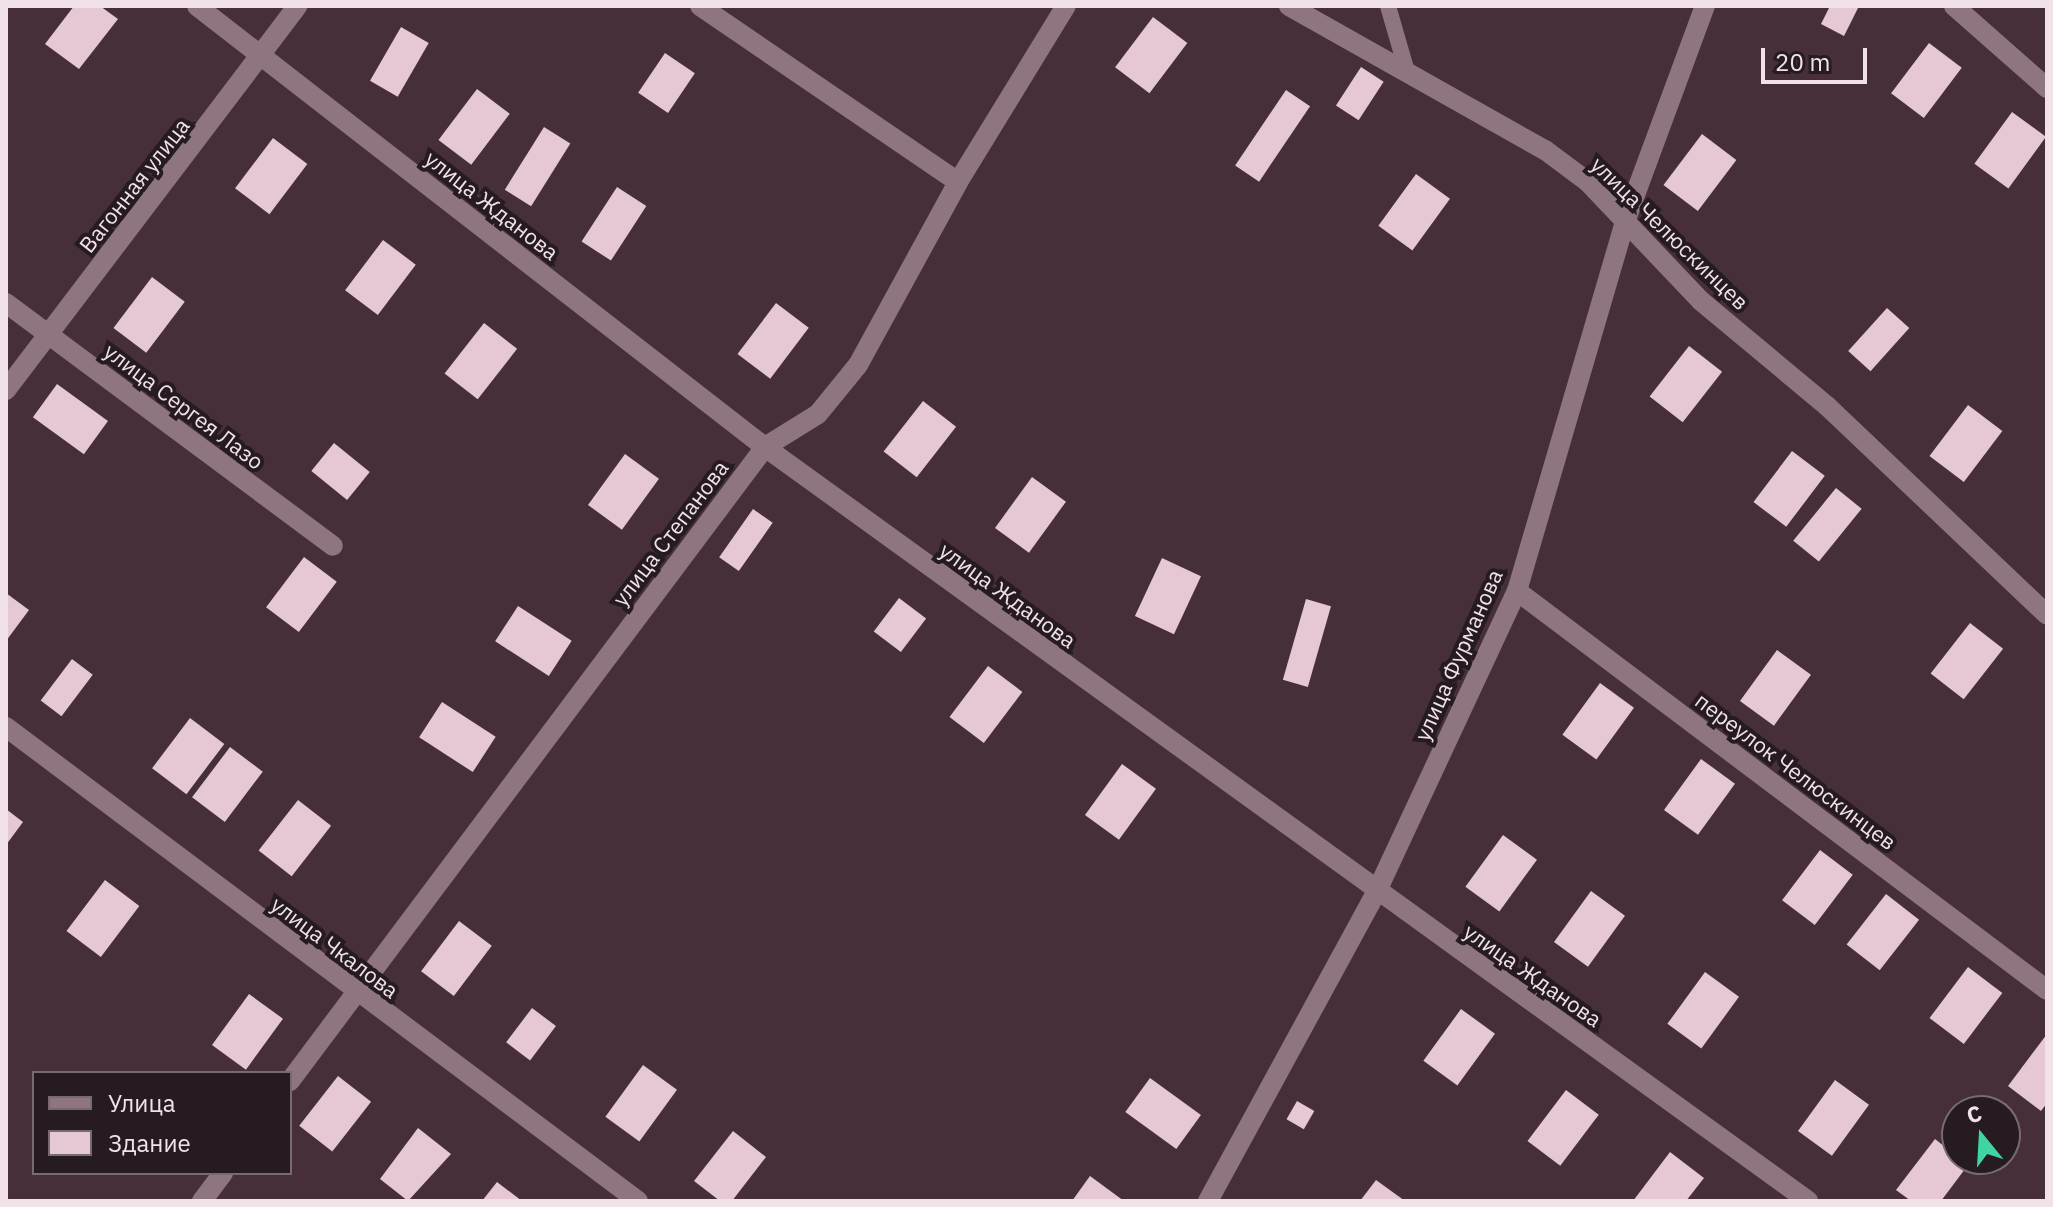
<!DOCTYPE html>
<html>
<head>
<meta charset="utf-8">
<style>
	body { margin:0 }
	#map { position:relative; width:2053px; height:1207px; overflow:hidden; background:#462f3b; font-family:"IBM Plex Sans",sans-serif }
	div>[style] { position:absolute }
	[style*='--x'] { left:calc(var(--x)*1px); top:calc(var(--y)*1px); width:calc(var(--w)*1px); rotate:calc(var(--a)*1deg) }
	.building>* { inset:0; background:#e5c7d6; transform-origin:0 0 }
	.lane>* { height:16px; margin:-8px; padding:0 8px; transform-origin:8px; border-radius:8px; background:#8f7582 }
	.street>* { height:20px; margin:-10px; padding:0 10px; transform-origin:10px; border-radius:10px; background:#8f7582 }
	span { translate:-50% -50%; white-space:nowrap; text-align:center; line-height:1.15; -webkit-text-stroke:8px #251b20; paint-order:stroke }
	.street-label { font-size:22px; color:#f1e2e9 }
	.frame { position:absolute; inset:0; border:8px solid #f1e2e9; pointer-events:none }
	.legend { position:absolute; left:32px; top:1071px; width:260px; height:104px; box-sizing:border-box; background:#251b20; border:2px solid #776b70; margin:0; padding:10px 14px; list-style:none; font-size:24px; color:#f1e2e9 }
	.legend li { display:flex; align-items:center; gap:16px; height:40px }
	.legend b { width:40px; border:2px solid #776b70 }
	.north { position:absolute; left:1941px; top:1095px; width:80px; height:80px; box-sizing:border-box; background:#251b20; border:2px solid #776b70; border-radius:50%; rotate:342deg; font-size:22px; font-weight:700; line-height:32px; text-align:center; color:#f1e2e9 }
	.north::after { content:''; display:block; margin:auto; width:28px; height:36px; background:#3fd4a2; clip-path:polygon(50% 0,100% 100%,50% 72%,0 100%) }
	.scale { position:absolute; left:1761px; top:48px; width:106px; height:36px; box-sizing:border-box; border:4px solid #f1e2e9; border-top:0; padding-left:10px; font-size:24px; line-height:28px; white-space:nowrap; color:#f1e2e9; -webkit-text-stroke:6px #251b20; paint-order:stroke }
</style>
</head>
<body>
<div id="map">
	<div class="building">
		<div style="clip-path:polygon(74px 6px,100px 6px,118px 19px,79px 69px,45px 44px)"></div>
		<div style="clip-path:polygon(1830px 6px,1859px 6px,1844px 36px,1821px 24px)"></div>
		<div style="left:1153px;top:17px;width:43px;height:63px;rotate:37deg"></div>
		<div style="left:401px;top:27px;width:32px;height:62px;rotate:30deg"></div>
		<div style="left:1929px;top:43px;width:41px;height:63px;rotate:37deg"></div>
		<div style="left:665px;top:53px;width:36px;height:48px;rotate:34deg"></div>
		<div style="left:1361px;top:67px;width:27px;height:46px;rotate:33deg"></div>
		<div style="left:477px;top:89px;width:41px;height:64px;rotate:37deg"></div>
		<div style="left:1286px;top:90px;width:29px;height:91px;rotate:34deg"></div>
		<div style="left:2012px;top:112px;width:42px;height:64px;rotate:36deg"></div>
		<div style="left:544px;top:127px;width:31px;height:74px;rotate:32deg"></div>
		<div style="left:1702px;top:134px;width:43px;height:64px;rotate:37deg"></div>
		<div style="left:273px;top:138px;width:43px;height:63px;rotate:37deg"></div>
		<div style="left:1416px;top:174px;width:42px;height:64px;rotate:36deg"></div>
		<div style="left:617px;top:187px;width:35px;height:65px;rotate:33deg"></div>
		<div style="left:383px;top:240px;width:41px;height:63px;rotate:37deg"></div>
		<div style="left:152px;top:277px;width:41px;height:64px;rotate:37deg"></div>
		<div style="left:776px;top:303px;width:41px;height:64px;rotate:37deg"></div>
		<div style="left:1887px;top:308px;width:30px;height:58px;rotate:42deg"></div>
		<div style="left:484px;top:323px;width:42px;height:64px;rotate:38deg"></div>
		<div style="left:1689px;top:346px;width:42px;height:64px;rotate:38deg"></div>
		<div style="left:57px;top:384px;width:63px;height:41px;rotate:36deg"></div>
		<div style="left:923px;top:401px;width:42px;height:64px;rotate:38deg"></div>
		<div style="left:1968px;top:405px;width:43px;height:64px;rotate:37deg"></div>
		<div style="left:334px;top:443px;width:46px;height:36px;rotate:39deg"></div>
		<div style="left:1792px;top:451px;width:41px;height:64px;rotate:37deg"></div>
		<div style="left:625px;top:454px;width:42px;height:63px;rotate:36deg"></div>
		<div style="left:1032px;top:477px;width:42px;height:63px;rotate:36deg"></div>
		<div style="left:1836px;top:488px;width:33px;height:68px;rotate:39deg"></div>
		<div style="left:753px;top:509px;width:24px;height:59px;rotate:35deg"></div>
		<div style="left:304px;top:557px;width:41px;height:63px;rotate:37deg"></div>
		<div style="left:1162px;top:558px;width:43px;height:64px;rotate:25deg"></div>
		<div style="clip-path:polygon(6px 593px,29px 610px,6px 641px)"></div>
		<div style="left:899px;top:598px;width:34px;height:42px;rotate:37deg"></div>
		<div style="left:1306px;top:599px;width:26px;height:84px;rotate:16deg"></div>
		<div style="left:518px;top:606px;width:64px;height:42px;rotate:33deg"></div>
		<div style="left:1970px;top:623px;width:42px;height:64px;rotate:38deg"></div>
		<div style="left:1777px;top:650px;width:42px;height:63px;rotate:36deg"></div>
		<div style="left:72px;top:659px;width:26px;height:52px;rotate:37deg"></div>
		<div style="left:988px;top:666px;width:43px;height:64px;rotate:37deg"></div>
		<div style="left:1600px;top:683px;width:42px;height:64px;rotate:36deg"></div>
		<div style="left:442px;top:702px;width:64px;height:42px;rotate:33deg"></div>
		<div style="left:190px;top:718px;width:43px;height:63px;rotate:37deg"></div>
		<div style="left:230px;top:747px;width:41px;height:63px;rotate:37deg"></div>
		<div style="left:1701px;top:759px;width:42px;height:63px;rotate:36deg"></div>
		<div style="left:1122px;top:764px;width:42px;height:63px;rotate:36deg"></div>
		<div style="left:298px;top:800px;width:42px;height:64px;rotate:38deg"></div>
		<div style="clip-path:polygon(6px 809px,23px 822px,6px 845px)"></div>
		<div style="left:1503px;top:835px;width:42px;height:64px;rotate:36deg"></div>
		<div style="left:1820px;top:850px;width:41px;height:63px;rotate:37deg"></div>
		<div style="left:105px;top:880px;width:43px;height:64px;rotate:37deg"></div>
		<div style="left:1591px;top:891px;width:42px;height:63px;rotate:36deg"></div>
		<div style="left:1886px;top:894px;width:42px;height:64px;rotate:38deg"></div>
		<div style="left:459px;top:921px;width:41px;height:63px;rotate:37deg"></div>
		<div style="left:1968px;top:967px;width:43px;height:64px;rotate:37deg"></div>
		<div style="left:1705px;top:972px;width:42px;height:64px;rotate:36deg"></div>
		<div style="left:249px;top:994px;width:42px;height:63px;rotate:36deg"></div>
		<div style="left:532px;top:1008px;width:30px;height:43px;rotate:37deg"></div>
		<div style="left:1461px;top:1009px;width:42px;height:64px;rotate:36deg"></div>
		<div style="clip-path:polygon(2047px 1034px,2047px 1103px,2041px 1111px,2008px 1086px)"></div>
		<div style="left:643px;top:1065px;width:42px;height:64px;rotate:36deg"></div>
		<div style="left:338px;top:1076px;width:42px;height:63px;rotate:38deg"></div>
		<div style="left:1150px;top:1078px;width:63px;height:42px;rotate:36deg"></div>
		<div style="left:1835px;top:1080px;width:42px;height:63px;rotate:36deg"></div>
		<div style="left:1566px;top:1090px;width:41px;height:64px;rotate:37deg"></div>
		<div style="left:1297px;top:1101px;width:20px;height:21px;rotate:30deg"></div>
		<div style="clip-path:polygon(418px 1128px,451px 1154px,408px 1201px,380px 1179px)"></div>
		<div style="clip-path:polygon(733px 1131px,766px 1157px,732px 1201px,720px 1201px,694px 1181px)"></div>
		<div style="clip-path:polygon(1935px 1139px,1968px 1165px,1941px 1201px,1911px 1201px,1896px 1190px)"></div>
		<div style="clip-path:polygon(1670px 1152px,1704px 1178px,1686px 1201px,1633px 1201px)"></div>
		<div style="clip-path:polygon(1090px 1176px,1124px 1201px,1072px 1201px)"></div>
		<div style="clip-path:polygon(1376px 1180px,1405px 1201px,1360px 1201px)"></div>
		<div style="clip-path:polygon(497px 1182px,522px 1201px,482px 1201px)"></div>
	</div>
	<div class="lane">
		<div style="--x:1388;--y:6;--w:69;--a:73.9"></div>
	</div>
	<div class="street">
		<div style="--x:197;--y:6;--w:719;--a:37.83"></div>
		<div style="--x:765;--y:447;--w:1287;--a:35.86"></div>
		<div style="--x:700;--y:6;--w:312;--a:34.3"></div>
		<div style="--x:1289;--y:6;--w:294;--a:29.4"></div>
		<div style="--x:1545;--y:150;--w:54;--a:36.7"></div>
		<div style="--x:1588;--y:182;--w:164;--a:46.5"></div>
		<div style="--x:1701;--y:301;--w:164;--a:39.8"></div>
		<div style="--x:1827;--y:406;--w:303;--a:43.5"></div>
		<div style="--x:1954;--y:6;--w:124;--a:41.4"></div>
		<div style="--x:6;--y:303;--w:407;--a:36.6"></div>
		<div style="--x:6;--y:390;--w:482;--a:-52.8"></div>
		<div style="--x:1517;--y:591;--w:663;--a:36.97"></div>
		<div style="--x:6;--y:727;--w:790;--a:36.87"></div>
		<div style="--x:290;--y:1081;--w:792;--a:-53.16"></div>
		<div style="--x:765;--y:447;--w:62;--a:-31.9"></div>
		<div style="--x:818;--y:414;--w:63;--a:-50.8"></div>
		<div style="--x:858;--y:365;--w:209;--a:-61.3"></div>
		<div style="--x:958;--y:182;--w:206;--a:-58.5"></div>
		<div style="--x:202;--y:1201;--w:35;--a:-53"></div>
		<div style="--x:1208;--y:1201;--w:351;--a:-61.4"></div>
		<div style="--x:1376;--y:893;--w:333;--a:-65"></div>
		<div style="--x:1517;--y:591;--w:384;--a:-73.7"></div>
		<div style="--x:1625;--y:222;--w:230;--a:-69.7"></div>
	</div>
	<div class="street-label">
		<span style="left:134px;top:185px;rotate:-52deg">Вагонная улица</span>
		<span style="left:492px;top:205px;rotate:38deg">улица Жданова</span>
		<span style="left:1670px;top:233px;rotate:44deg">улица Челюскинцев</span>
		<span style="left:184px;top:406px;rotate:37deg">улица Сергея Лазо</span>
		<span style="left:670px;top:533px;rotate:-53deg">улица Степанова</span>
		<span style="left:1008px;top:595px;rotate:36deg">улица Жданова</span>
		<span style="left:1458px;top:655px;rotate:-66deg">улица Фурманова</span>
		<span style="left:1796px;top:771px;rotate:37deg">переулок Челюскинцев</span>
		<span style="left:335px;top:947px;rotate:37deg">улица Чкалова</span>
		<span style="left:1533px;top:975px;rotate:35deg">улица Жданова</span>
	</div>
	<div class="frame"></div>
	<ul class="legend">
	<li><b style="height:10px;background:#8f7582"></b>Улица</li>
	<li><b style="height:22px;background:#e5c7d6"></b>Здание</li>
	</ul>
	<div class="north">С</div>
	<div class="scale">20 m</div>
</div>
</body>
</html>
